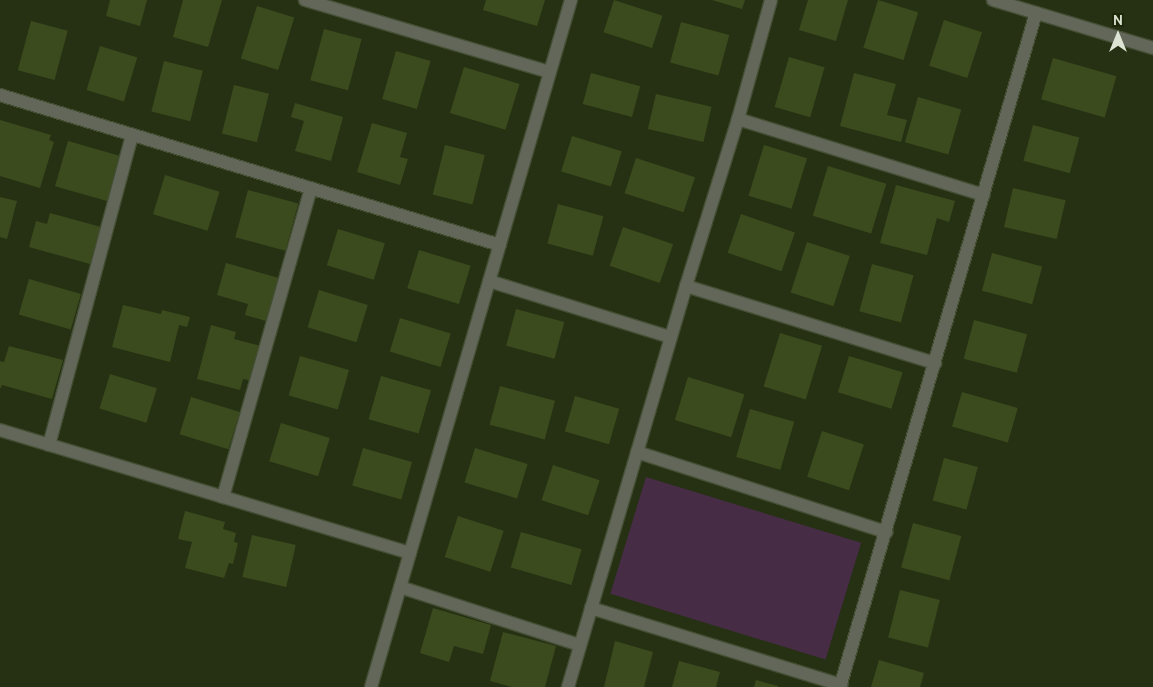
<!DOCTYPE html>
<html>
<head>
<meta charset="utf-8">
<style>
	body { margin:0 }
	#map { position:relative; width:1153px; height:687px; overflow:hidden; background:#263114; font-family:Cabin,sans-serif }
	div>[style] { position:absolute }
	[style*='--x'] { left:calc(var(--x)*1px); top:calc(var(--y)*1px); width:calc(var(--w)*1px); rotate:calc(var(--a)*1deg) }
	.green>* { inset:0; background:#462c44; transform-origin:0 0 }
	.building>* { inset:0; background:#3b4b1d; transform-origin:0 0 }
	.roads { filter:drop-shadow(1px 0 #434e33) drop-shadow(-1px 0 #434e33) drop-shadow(0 1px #434e33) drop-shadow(0 -1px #434e33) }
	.minor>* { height:12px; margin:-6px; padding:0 6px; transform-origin:6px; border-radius:6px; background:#62675a }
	span { translate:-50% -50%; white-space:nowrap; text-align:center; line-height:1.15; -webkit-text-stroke:5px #1d2709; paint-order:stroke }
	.north { position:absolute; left:1093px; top:10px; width:50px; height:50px; -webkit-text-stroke:4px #1d2709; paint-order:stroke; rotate:0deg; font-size:14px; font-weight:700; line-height:20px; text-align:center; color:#dde4d3 }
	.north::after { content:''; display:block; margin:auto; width:18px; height:22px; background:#dde4d3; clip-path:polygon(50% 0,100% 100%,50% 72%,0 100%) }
</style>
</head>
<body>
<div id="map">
	<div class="green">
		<div style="left:646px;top:477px;width:225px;height:122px;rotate:17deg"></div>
	</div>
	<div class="building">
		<div style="clip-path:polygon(110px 0,147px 0,140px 26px,106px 16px)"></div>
		<div style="clip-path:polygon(183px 0,222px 0,208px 47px,173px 37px)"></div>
		<div style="clip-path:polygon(486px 0,545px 0,537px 26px,483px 10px)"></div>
		<div style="left:614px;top:0;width:51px;height:34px;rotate:18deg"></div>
		<div style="clip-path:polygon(712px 0,745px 0,742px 9px)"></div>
		<div style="clip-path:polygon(808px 0,848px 0,836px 41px,799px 30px)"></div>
		<div style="left:878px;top:0;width:42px;height:50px;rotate:17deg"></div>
		<div style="left:257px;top:6px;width:39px;height:55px;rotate:17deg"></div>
		<div style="left:944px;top:20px;width:40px;height:48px;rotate:18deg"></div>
		<div style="left:31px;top:21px;width:38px;height:51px;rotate:15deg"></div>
		<div style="left:681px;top:22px;width:50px;height:42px;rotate:15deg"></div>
		<div style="left:324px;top:29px;width:39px;height:53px;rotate:15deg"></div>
		<div style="left:100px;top:46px;width:39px;height:46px;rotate:17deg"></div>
		<div style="left:396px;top:51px;width:36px;height:50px;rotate:16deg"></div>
		<div style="left:789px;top:57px;width:37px;height:52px;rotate:16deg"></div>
		<div style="left:1053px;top:58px;width:66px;height:43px;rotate:16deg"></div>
		<div style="left:164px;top:61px;width:40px;height:52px;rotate:14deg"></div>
		<div style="left:464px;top:67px;width:58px;height:48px;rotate:17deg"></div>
		<div style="left:591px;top:73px;width:51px;height:32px;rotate:15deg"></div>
		<div style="clip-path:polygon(854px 73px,896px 84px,887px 115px,907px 120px,901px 142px,840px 126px)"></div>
		<div style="left:234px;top:85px;width:36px;height:50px;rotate:14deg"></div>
		<div style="left:656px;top:94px;width:57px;height:36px;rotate:13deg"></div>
		<div style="left:918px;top:97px;width:45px;height:47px;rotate:16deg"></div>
		<div style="clip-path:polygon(295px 103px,343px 117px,331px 161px,295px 151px,304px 121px,291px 117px)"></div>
		<div style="clip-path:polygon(0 120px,51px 135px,49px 140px,54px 142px,40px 188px,0 176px)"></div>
		<div style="clip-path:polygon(372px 123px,407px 133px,400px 157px,408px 159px,400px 185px,357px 172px)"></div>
		<div style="left:1033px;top:125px;width:48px;height:37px;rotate:15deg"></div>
		<div style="left:572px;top:136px;width:52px;height:37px;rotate:17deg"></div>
		<div style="left:68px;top:141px;width:56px;height:47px;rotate:16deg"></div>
		<div style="left:445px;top:145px;width:41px;height:51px;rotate:14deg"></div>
		<div style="left:764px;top:145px;width:45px;height:53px;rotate:17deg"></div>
		<div style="left:636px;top:158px;width:62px;height:37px;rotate:18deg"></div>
		<div style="left:828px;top:166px;width:61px;height:52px;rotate:17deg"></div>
		<div style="left:165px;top:175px;width:57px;height:41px;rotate:17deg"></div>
		<div style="clip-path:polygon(896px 185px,955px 201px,949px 222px,937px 218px,927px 255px,880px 243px)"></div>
		<div style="left:1013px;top:188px;width:54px;height:40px;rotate:13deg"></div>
		<div style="left:248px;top:190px;width:52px;height:49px;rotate:15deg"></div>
		<div style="clip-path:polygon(0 197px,17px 201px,7px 239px,0 237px)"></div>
		<div style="left:558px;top:204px;width:47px;height:41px;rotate:15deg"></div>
		<div style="clip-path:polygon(50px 213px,101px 227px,90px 264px,29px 247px,36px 221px,47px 224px)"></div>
		<div style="left:741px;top:214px;width:57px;height:41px;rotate:19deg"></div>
		<div style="left:623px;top:227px;width:53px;height:41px;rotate:19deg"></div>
		<div style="left:338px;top:229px;width:49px;height:38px;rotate:17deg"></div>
		<div style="left:807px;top:242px;width:45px;height:53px;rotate:18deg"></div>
		<div style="left:419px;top:250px;width:54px;height:40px;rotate:17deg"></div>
		<div style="left:992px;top:253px;width:52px;height:39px;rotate:15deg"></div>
		<div style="clip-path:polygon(226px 263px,279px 278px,266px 321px,245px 315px,248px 304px,217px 295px)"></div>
		<div style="left:872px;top:264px;width:43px;height:49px;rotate:15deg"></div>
		<div style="left:29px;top:279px;width:54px;height:37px;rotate:16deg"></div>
		<div style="left:319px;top:290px;width:51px;height:39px;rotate:17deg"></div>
		<div style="clip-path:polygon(123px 305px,161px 314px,162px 310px,190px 317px,187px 327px,179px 325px,170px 362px,112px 347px)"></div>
		<div style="left:516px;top:309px;width:50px;height:38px;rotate:15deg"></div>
		<div style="left:400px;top:318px;width:53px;height:35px;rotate:17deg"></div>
		<div style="left:974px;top:320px;width:55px;height:40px;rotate:15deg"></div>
		<div style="clip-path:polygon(211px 325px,236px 332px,234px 339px,261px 346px,252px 381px,243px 379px,240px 390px,197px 379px)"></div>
		<div style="left:780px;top:333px;width:44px;height:56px;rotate:17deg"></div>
		<div style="clip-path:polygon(9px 346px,63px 360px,52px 399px,2px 385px,0 389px,0 361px,4px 362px)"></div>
		<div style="left:300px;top:356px;width:51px;height:41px;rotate:16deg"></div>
		<div style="left:849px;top:356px;width:56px;height:38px;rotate:17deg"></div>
		<div style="left:110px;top:374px;width:49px;height:36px;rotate:17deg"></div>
		<div style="left:381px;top:376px;width:52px;height:45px;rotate:16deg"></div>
		<div style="left:688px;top:377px;width:59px;height:45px;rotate:17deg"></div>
		<div style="left:500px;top:386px;width:57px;height:40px;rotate:15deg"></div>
		<div style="left:962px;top:392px;width:58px;height:36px;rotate:16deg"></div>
		<div style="left:575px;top:396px;width:46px;height:37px;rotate:16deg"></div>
		<div style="left:191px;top:397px;width:51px;height:39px;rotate:17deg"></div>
		<div style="left:750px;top:409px;width:46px;height:50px;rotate:16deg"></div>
		<div style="left:281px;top:423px;width:51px;height:40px;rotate:17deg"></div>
		<div style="left:822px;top:431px;width:44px;height:48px;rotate:18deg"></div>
		<div style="left:363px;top:448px;width:51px;height:39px;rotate:16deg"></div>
		<div style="left:475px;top:448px;width:55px;height:36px;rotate:17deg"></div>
		<div style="left:944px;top:458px;width:35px;height:44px;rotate:15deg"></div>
		<div style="left:553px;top:465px;width:49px;height:37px;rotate:18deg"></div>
		<div style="clip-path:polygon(185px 511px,225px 522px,223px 529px,236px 533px,234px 542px,238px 543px,233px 564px,229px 563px,224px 578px,185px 568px,192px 542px,178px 539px)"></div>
		<div style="left:458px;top:516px;width:48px;height:43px;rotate:18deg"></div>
		<div style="left:913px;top:523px;width:50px;height:46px;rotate:15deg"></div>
		<div style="left:521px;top:532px;width:63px;height:37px;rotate:16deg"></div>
		<div style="left:252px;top:535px;width:45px;height:43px;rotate:13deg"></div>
		<div style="left:900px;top:590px;width:41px;height:49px;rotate:14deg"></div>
		<div style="clip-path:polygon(433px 608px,491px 625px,483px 654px,454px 646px,449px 662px,420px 653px)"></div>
		<div style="clip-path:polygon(503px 632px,556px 646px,545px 687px,512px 687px,490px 681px)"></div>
		<div style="clip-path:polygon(615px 641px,653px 652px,644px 687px,604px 687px)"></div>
		<div style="clip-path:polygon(879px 660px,924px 673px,920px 687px,871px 687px)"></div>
		<div style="clip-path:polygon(679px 661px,720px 672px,716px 687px,672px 687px)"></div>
		<div style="clip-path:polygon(756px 680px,778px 686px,778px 687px,754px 687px)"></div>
	</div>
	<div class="roads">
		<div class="minor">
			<div style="--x:305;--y:0;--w:255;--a:16.4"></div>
			<div style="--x:993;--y:0;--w:167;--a:16.7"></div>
			<div style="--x:0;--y:95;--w:522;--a:16.7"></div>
			<div style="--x:738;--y:119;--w:257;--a:17.2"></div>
			<div style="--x:489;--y:281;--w:189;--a:17.2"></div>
			<div style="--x:686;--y:286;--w:261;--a:17.2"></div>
			<div style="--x:0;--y:430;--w:428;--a:16.7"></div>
			<div style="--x:49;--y:445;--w:321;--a:-75"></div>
			<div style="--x:637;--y:452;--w:262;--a:17.8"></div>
			<div style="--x:223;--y:497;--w:321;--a:-74.1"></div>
			<div style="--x:400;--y:587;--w:189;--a:17.9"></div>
			<div style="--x:591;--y:608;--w:262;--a:17.1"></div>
			<div style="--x:371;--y:687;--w:716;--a:-73.77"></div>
			<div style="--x:568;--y:687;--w:418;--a:-73.6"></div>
			<div style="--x:686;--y:286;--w:175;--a:-72.7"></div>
			<div style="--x:738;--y:119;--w:123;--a:-74.5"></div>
			<div style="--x:840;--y:687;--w:702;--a:-73.79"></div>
		</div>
	</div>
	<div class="north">N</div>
</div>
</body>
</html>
